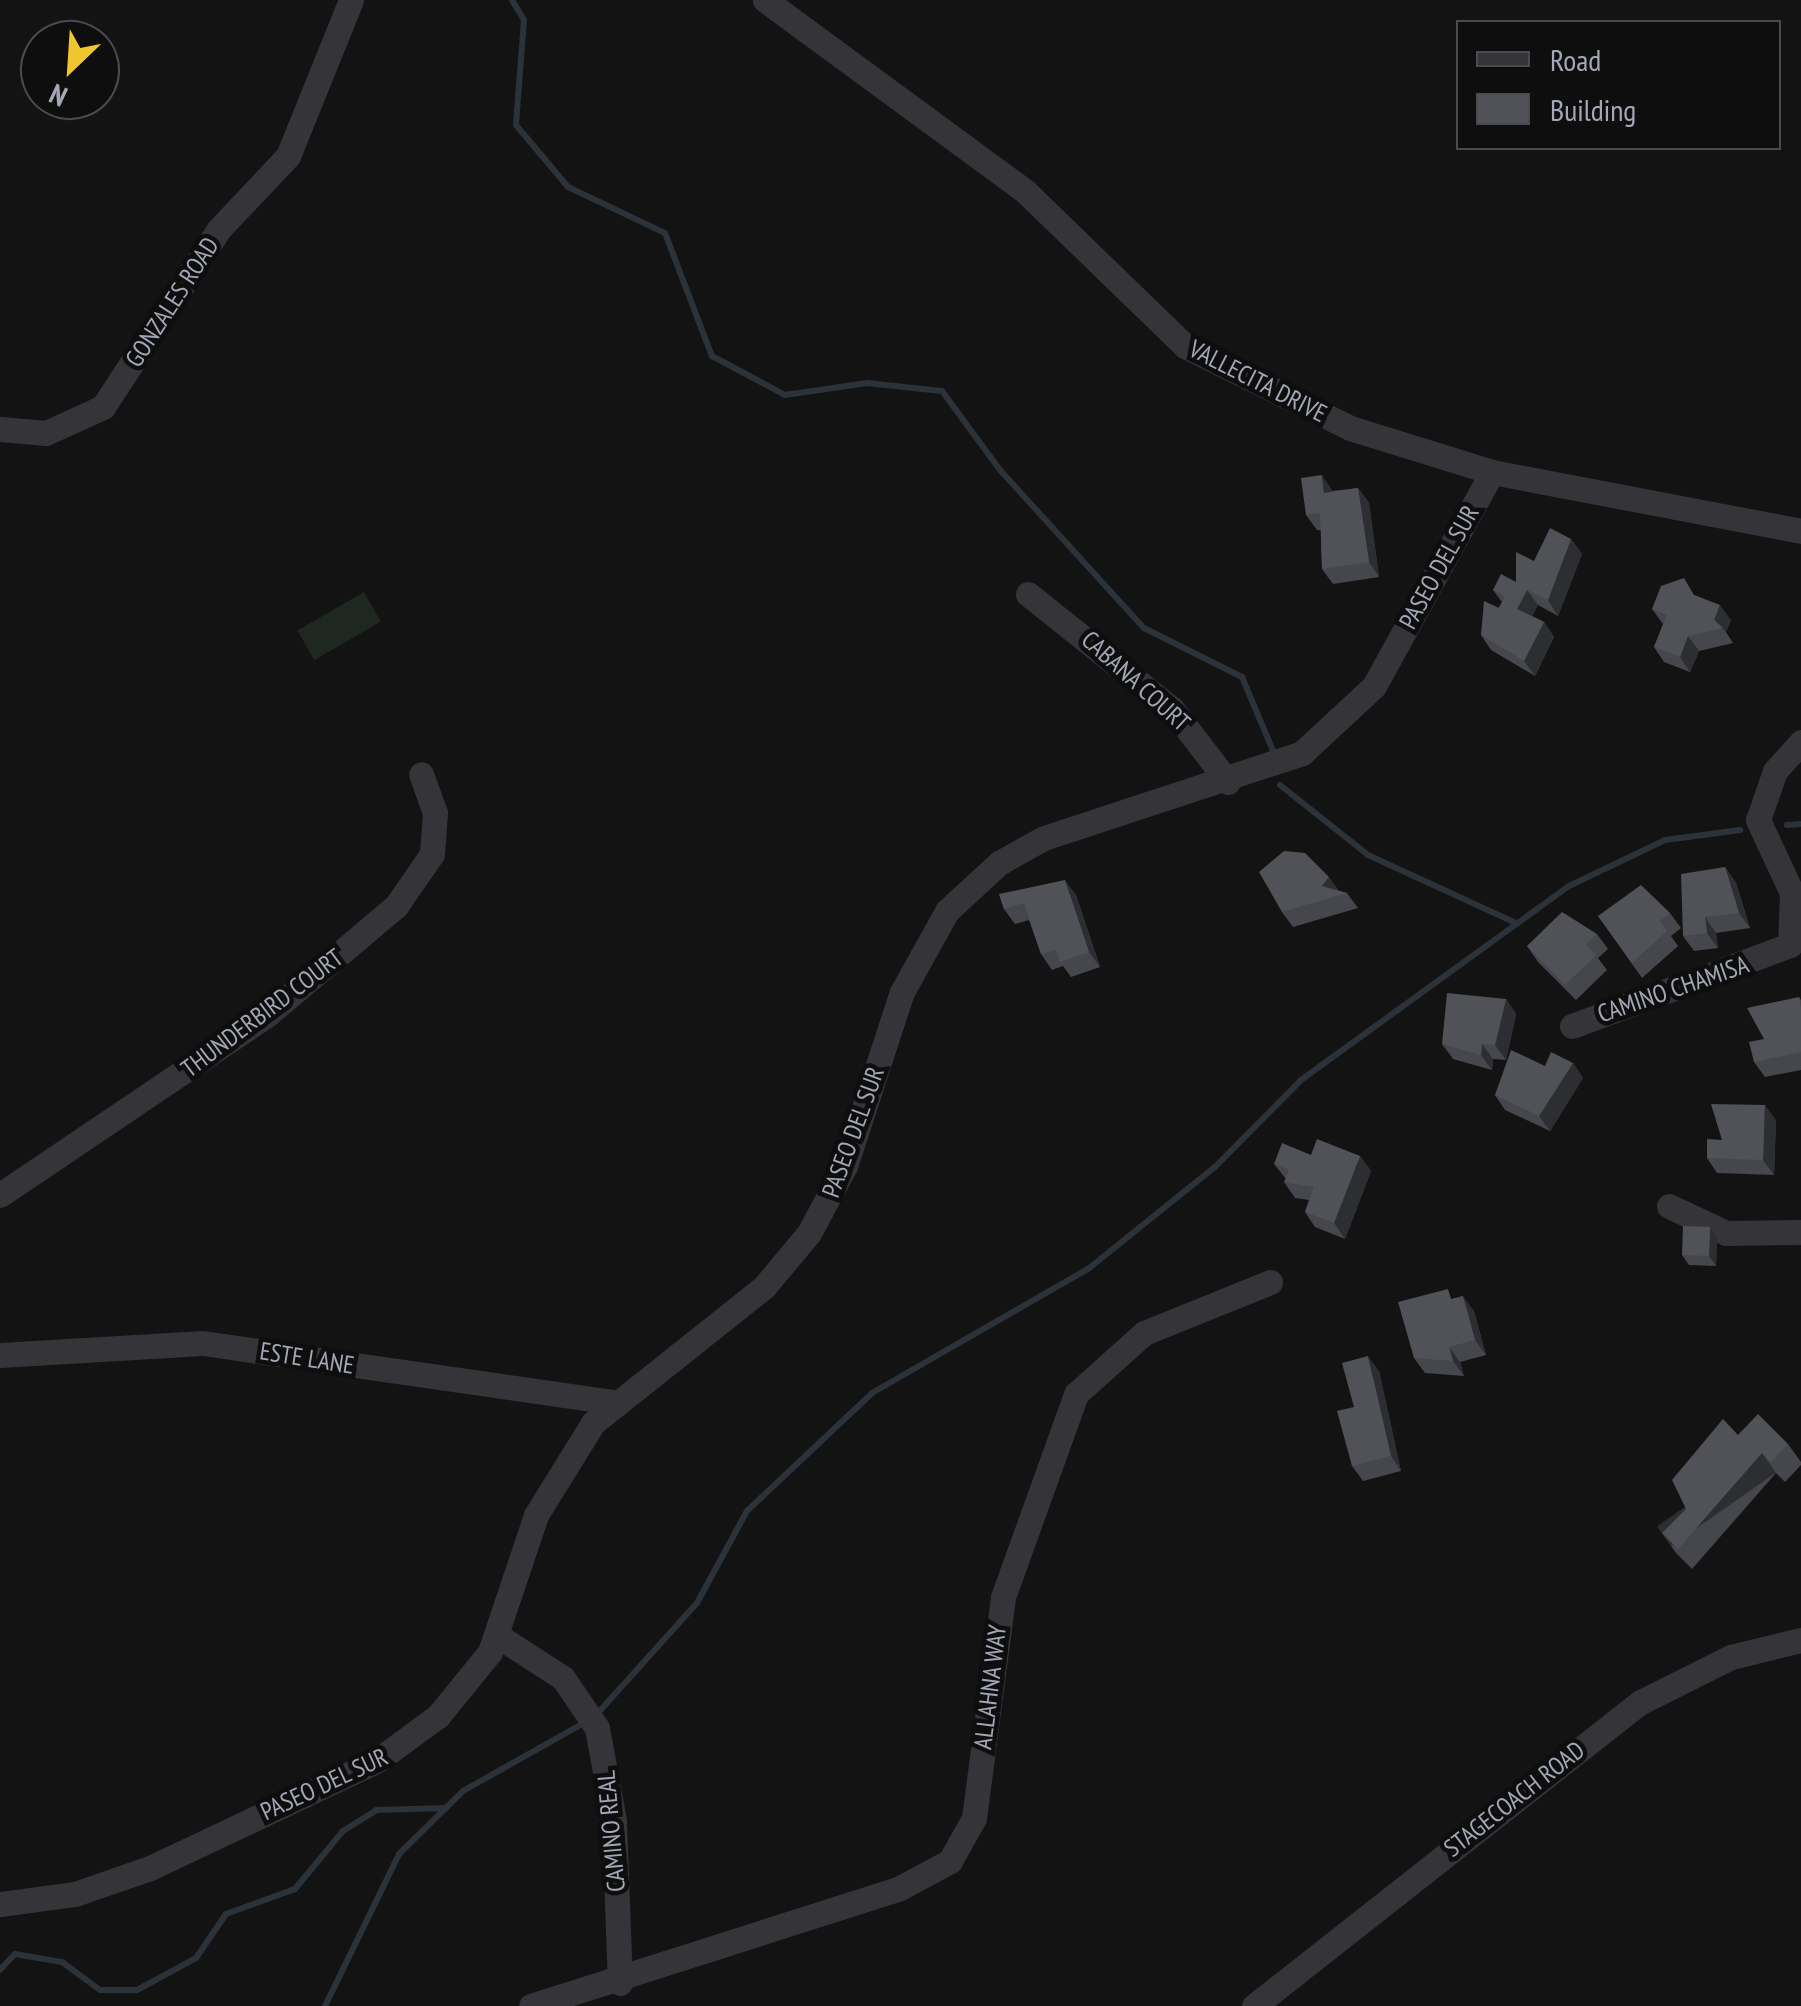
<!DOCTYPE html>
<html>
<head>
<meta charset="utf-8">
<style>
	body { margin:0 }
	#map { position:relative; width:1801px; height:2006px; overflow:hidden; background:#131314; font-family:"PT Sans Narrow",sans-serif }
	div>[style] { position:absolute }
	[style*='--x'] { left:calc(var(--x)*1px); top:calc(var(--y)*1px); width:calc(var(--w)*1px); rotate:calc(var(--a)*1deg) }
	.green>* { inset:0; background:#1f2721; transform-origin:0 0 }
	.stream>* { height:6px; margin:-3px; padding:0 3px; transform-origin:3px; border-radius:3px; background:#2b323a }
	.street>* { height:25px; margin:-12.5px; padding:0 12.5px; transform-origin:12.5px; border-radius:12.5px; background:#343439 }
	.wall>* { inset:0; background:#46474c }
	.shaded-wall>* { inset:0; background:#2d2e31; transform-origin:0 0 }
	.building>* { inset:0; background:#505257; transform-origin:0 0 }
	span { translate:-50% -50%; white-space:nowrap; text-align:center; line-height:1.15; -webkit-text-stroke:9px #0e0e0f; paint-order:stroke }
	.street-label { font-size:25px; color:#a4a7b5 }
	.legend { position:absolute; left:1456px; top:20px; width:325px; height:130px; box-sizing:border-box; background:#0e0e0f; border:2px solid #4a4b51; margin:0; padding:12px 18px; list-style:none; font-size:30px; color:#a4a7b5 }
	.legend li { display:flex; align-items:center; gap:20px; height:50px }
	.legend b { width:50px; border:2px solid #4a4b51 }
	.north { position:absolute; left:20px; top:20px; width:100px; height:100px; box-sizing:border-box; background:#0e0e0f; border:2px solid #4a4b51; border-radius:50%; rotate:205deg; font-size:28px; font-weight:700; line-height:40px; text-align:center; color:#a4a7b5 }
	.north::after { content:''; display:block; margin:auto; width:35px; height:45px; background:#efc630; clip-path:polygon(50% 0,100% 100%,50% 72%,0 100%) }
</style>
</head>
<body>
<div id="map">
	<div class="green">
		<div style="left:364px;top:592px;width:34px;height:77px;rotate:60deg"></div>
	</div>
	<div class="stream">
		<div style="--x:512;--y:0;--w:23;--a:59"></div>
		<div style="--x:524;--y:20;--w:105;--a:94.4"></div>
		<div style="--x:516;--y:125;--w:81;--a:50"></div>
		<div style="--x:568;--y:187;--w:107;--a:25.4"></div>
		<div style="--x:665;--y:233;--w:132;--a:69.1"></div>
		<div style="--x:712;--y:356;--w:83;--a:28.1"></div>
		<div style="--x:785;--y:395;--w:83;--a:-8.3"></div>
		<div style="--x:867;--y:383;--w:75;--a:6.1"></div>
		<div style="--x:942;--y:391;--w:98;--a:53.7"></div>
		<div style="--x:1000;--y:470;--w:214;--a:47.7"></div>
		<div style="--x:1144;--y:628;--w:110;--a:26.6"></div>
		<div style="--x:1242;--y:677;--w:82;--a:67.2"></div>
		<div style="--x:1280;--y:785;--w:112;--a:38.5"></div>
		<div style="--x:1368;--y:855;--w:161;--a:24.7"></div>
		<div style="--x:1787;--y:825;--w:14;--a:-4"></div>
		<div style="--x:597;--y:1714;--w:149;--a:-48"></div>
		<div style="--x:697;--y:1603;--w:105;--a:-61.5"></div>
		<div style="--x:747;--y:1511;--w:172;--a:-43.3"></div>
		<div style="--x:872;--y:1393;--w:249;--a:-29.9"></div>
		<div style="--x:1088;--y:1269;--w:163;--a:-38.8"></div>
		<div style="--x:1215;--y:1167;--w:122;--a:-45.3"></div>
		<div style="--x:1301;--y:1080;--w:331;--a:-35.9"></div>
		<div style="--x:1569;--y:886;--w:106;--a:-25.6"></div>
		<div style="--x:1665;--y:840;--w:76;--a:-7.6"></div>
		<div style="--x:0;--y:1970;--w:22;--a:-47"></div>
		<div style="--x:15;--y:1954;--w:48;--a:9.7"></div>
		<div style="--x:62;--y:1962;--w:47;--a:36.4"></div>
		<div style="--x:100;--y:1990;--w:37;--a:0"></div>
		<div style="--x:137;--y:1990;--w:67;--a:-28.5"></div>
		<div style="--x:196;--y:1958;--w:53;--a:-55.7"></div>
		<div style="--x:226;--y:1914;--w:73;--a:-19.9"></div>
		<div style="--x:295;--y:1889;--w:75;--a:-50.4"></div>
		<div style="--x:343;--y:1831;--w:39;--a:-32"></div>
		<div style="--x:376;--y:1810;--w:70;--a:-1.6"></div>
		<div style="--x:325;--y:2006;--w:169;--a:-64"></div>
		<div style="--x:399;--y:1854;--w:90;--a:-44.5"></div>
		<div style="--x:463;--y:1791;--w:142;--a:-29.4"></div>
	</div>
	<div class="street">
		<div style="--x:765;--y:0;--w:324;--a:36.3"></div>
		<div style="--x:1026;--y:192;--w:221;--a:44.1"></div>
		<div style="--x:1185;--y:346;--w:184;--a:26.4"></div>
		<div style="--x:1350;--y:428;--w:149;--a:17.2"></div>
		<div style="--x:1492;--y:472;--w:315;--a:10.8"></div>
		<div style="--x:0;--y:429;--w:46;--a:5"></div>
		<div style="--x:46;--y:433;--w:63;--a:-24.5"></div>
		<div style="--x:103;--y:407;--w:212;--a:-56.9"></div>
		<div style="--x:219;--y:229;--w:100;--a:-46.6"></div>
		<div style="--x:288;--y:156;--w:168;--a:-68"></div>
		<div style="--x:1028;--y:594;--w:184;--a:38.6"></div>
		<div style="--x:1172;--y:709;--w:92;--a:52.5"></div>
		<div style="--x:1572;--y:1026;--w:233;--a:-20.4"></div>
		<div style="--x:1790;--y:945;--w:52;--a:-87.8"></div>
		<div style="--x:1792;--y:893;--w:81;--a:-115"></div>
		<div style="--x:1758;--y:820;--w:52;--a:-70.9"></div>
		<div style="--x:1775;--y:771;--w:39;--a:-48"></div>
		<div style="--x:0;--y:1195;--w:322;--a:-34"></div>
		<div style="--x:267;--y:1015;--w:169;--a:-40.2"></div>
		<div style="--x:396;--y:906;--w:63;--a:-55.3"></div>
		<div style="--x:432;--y:854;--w:41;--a:-85.8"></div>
		<div style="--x:435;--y:813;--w:41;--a:-109.7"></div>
		<div style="--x:1669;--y:1206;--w:63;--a:25.3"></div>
		<div style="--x:1726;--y:1233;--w:75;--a:-0.8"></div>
		<div style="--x:0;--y:1355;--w:203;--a:-3.4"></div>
		<div style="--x:203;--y:1343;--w:413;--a:8.2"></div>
		<div style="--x:498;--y:1636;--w:77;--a:32.9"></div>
		<div style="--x:563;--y:1678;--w:60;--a:55.8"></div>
		<div style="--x:597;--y:1728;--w:95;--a:79.6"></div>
		<div style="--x:614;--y:1821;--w:162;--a:87.9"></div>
		<div style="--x:0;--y:1904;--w:76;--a:-7.6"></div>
		<div style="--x:75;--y:1894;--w:79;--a:-19.1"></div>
		<div style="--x:150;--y:1868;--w:252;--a:-25.3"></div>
		<div style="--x:378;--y:1760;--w:74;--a:-36.3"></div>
		<div style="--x:438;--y:1716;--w:82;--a:-50.9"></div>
		<div style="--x:490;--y:1652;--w:145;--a:-71.4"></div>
		<div style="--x:536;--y:1515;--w:108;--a:-58.2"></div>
		<div style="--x:593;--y:1423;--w:218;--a:-38.5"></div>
		<div style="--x:764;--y:1287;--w:70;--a:-50.2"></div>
		<div style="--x:809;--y:1233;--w:76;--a:-61.8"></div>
		<div style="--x:845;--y:1166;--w:183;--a:-71.9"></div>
		<div style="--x:902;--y:992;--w:93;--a:-60.9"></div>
		<div style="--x:947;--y:911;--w:71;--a:-42.7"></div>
		<div style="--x:999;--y:863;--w:51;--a:-29.1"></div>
		<div style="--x:1044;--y:838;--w:272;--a:-18.2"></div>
		<div style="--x:1302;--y:753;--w:98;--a:-42.9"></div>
		<div style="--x:1374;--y:686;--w:244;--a:-61.1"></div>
		<div style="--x:531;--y:2006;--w:387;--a:-17.7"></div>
		<div style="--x:900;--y:1888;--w:57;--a:-28.4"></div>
		<div style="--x:950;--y:1861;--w:49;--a:-60.8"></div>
		<div style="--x:974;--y:1818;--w:223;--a:-82.5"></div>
		<div style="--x:1003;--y:1597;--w:216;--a:-70.2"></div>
		<div style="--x:1076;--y:1394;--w:91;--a:-41.9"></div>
		<div style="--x:1144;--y:1333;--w:136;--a:-22"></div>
		<div style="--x:1254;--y:2006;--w:492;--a:-38.2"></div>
		<div style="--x:1641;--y:1702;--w:101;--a:-26.6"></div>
		<div style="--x:1731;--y:1657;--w:72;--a:-13.7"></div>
	</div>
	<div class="wall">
		<div style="clip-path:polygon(1358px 488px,1369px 503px,1379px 577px,1333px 584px,1322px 569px,1321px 530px,1317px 530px,1306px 515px,1332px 490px,1332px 491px)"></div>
		<div style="clip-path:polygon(1571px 539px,1582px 554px,1558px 616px,1538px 605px,1532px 616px,1544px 622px,1554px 637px,1535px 676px,1491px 650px,1481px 635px,1502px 602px,1493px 590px,1516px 582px,1534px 561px)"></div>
		<div style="clip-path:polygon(1697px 596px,1731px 620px,1726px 632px,1733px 643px,1699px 651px,1690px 672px,1664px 662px,1654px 647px,1663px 624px,1652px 609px)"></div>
		<div style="clip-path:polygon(1725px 867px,1736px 883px,1750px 928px,1716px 933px,1718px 948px,1694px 951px,1683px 936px)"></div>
		<div style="clip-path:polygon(1339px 891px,1347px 893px,1358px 908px,1293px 927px,1282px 912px)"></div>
		<div style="clip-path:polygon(999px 894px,1076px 895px,1100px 967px,1071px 977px,1063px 966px,1052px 970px,1041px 954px,1029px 920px,1015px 924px,1004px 909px)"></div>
		<div style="clip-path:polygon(1670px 913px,1681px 928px,1671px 936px,1678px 946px,1642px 978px,1598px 916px)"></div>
		<div style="clip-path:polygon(1597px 934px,1608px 949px,1598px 958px,1607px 970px,1576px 1000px,1538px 962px,1527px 946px)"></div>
		<div style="clip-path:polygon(1799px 997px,1801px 1000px,1801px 1070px,1765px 1077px,1754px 1062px,1764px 1039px)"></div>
		<div style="clip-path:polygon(1506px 999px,1516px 1014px,1506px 1060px,1493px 1059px,1492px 1070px,1453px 1059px,1442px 1044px)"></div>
		<div style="clip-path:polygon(1573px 1063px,1583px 1078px,1550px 1131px,1505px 1110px,1495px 1095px,1545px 1066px)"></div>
		<div style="clip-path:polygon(1776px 1120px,1774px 1175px,1717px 1173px,1707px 1158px,1722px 1140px)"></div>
		<div style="clip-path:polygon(1311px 1155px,1360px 1156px,1371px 1171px,1345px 1239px,1315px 1227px,1305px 1212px,1309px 1200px,1295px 1198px,1284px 1182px,1286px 1179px,1274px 1164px)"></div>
		<div style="clip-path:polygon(1710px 1227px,1717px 1237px,1716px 1266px,1689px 1265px,1682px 1255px)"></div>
		<div style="clip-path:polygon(1455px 1298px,1474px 1311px,1486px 1355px,1460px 1362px,1464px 1376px,1425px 1373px,1414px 1358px)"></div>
		<div style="clip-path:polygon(1379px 1371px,1401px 1471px,1363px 1481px,1352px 1466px,1354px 1407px)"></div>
		<div style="clip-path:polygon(1738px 1435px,1788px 1444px,1801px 1462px,1801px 1465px,1785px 1482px,1776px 1473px,1692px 1569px,1676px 1553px,1662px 1533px,1686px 1509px)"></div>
	</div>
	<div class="shaded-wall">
		<div style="clip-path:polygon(1322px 475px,1332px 490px,1335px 508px,1324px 493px)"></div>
		<div style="clip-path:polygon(1358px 488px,1369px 503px,1379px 577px,1369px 562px)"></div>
		<div style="clip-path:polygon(1571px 539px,1582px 554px,1558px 616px,1548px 600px)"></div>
		<div style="clip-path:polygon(1527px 590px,1538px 605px,1528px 624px,1517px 609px)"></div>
		<div style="clip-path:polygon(1720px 605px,1731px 620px,1726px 632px,1714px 620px)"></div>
		<div style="clip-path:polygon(1544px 622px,1554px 637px,1535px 676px,1524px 661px)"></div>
		<div style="clip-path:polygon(1688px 636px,1699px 651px,1690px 672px,1680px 657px)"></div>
		<div style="clip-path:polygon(1725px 867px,1736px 883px,1750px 928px,1739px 913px)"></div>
		<div style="clip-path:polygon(1329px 877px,1340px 892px,1322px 886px)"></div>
		<div style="clip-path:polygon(1065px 880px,1076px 895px,1100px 967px,1089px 952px)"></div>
		<div style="clip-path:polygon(1705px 917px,1716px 933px,1718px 948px,1707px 933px)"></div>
		<div style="clip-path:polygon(1506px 999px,1516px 1014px,1506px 1060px,1495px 1045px)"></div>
		<div style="clip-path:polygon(1482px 1044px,1493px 1059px,1492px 1070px,1481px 1055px)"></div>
		<div style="clip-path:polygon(1573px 1063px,1583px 1078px,1550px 1131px,1539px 1116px)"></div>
		<div style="clip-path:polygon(1765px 1105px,1776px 1120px,1774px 1175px,1763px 1160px)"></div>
		<div style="clip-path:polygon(1360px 1156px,1371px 1171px,1345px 1239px,1334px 1223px)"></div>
		<div style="clip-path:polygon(1710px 1227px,1717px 1237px,1716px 1266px,1709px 1256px)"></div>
		<div style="clip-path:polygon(1463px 1296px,1474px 1311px,1486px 1355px,1475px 1340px)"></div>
		<div style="clip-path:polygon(1449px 1347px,1460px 1362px,1464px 1376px,1453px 1361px)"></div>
		<div style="clip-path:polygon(1368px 1356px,1379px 1371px,1401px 1471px,1391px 1456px)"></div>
		<div style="left:1762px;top:1453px;width:24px;height:128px;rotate:55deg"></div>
	</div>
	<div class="building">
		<div style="clip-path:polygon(1322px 475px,1324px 493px,1358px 488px,1369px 562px,1322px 569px,1320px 513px,1306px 515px,1301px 478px)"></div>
		<div style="clip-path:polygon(1550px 528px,1571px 539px,1548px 600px,1527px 590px,1517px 609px,1544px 622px,1524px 661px,1481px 635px,1484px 601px,1499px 608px,1505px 596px,1493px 590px,1501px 574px,1516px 582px,1516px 552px,1534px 561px)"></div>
		<div style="clip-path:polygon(1684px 578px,1694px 595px,1720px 605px,1714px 620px,1723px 628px,1688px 636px,1680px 657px,1654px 647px,1667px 615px,1652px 609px,1661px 586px)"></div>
		<div style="clip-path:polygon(1284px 851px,1305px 853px,1329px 877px,1322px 886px,1347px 893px,1282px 912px,1259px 872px)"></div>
		<div style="clip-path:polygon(1725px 867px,1739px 913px,1705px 917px,1707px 933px,1683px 936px,1681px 874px)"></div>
		<div style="clip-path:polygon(1065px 880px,1089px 952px,1060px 962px,1056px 950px,1041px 954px,1024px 903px,1004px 909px,999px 894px)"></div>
		<div style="clip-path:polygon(1641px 885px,1670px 913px,1660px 921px,1667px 931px,1632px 963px,1598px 916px)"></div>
		<div style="clip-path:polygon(1562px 912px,1597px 934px,1586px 944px,1596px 955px,1565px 985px,1527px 946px)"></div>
		<div style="clip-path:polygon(1447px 993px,1506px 999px,1495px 1045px,1482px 1044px,1481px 1055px,1442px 1044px)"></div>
		<div style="clip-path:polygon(1799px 997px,1801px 1008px,1801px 1052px,1754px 1062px,1749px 1042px,1764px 1039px,1747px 1008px)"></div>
		<div style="clip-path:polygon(1511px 1050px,1545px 1066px,1551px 1052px,1573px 1063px,1539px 1116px,1495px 1095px)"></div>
		<div style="clip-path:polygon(1711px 1104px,1765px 1105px,1763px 1160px,1707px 1158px,1707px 1139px,1722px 1140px)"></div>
		<div style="clip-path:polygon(1317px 1139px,1360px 1156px,1334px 1223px,1305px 1212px,1314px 1187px,1284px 1182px,1289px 1170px,1274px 1164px,1282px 1143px,1311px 1155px)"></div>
		<div style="left:1683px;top:1226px;width:27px;height:29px;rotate:2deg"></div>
		<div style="clip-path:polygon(1448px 1289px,1451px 1299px,1463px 1296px,1475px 1340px,1449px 1347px,1453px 1361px,1414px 1358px,1398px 1302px)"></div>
		<div style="clip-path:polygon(1368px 1356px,1391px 1456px,1352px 1466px,1337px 1411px,1354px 1407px,1342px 1363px)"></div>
		<div style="clip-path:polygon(1758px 1414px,1788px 1444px,1771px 1462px,1762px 1453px,1678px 1549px,1662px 1533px,1686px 1509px,1672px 1480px,1723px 1419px,1738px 1435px)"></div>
	</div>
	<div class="street-label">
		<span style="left:172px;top:302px;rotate:-57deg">GONZALES ROAD</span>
		<span style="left:1258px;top:381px;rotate:27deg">VALLECITA DRIVE</span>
		<span style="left:1439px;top:567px;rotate:-61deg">PASEO DEL SUR</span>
		<span style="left:1136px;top:681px;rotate:42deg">CABANA COURT</span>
		<span style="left:1673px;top:989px;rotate:-19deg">CAMINO CHAMISA</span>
		<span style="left:262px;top:1013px;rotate:-37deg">THUNDERBIRD COURT</span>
		<span style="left:853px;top:1132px;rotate:-70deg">PASEO DEL SUR</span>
		<span style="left:307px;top:1358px;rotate:9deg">ESTE LANE</span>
		<span style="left:990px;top:1687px;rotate:-83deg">ALLAHNA WAY</span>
		<span style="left:324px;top:1784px;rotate:-25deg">PASEO DEL SUR</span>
		<span style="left:1514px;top:1799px;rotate:-38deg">STAGECOACH ROAD</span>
		<span style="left:611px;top:1831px;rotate:-95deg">CAMINO REAL</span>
	</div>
	<ul class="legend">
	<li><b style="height:12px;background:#343439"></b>Road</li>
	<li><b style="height:28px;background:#505257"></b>Building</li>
	</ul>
	<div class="north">N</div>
</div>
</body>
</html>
